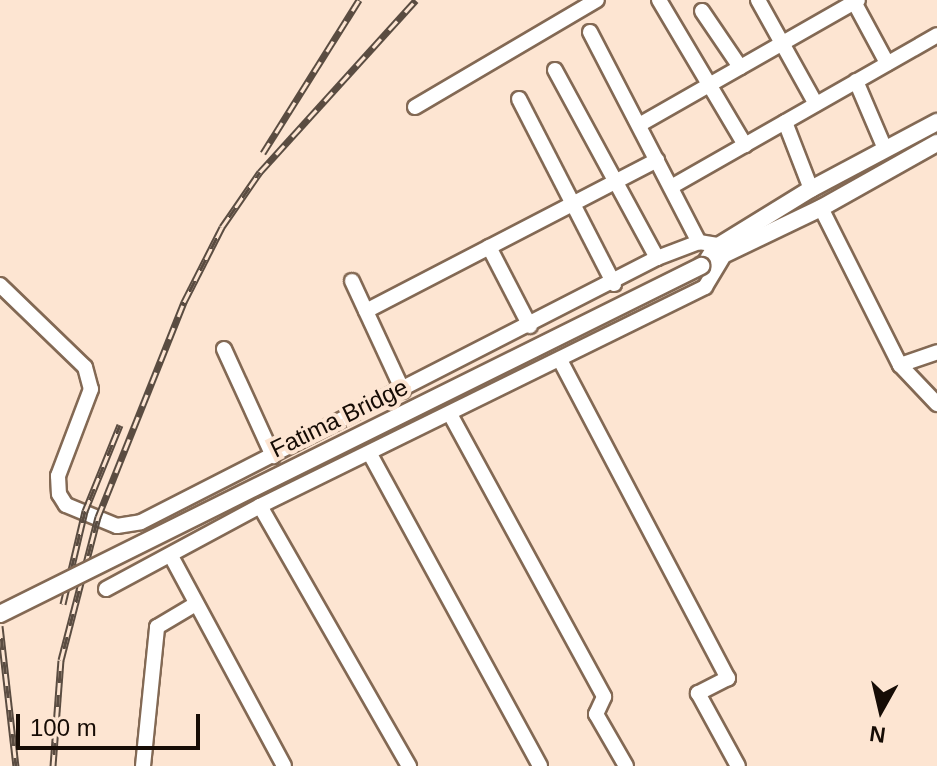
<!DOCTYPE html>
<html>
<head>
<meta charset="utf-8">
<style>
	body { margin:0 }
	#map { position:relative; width:937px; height:766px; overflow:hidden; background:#fde5d2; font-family:Helvetica,sans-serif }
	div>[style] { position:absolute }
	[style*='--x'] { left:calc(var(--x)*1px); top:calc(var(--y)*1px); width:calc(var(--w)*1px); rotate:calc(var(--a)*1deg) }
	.roads { filter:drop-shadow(2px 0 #836954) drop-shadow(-2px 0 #836954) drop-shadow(0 2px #836954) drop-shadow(0 -2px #836954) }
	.minor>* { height:14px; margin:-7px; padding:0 7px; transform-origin:7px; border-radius:7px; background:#fff }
	.major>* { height:16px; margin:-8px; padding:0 8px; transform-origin:8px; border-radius:8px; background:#fff }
	.rail>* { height:7px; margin-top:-3.5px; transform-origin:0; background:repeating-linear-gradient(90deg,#fde5d2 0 12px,#5a4c41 0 24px); box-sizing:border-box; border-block:2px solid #5a4c41 }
	.bridges { filter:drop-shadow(2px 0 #836954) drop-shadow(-2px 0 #836954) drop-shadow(0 2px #836954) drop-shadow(0 -2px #836954) }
	.major-bridge>* { height:16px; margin:-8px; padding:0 8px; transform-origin:8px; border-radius:8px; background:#fff }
	span { translate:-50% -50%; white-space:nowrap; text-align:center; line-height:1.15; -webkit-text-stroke:8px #fde5d2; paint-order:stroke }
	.street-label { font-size:24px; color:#160c05 }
	.north { position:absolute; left:841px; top:670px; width:80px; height:80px; -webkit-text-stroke:6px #fde5d2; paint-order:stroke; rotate:188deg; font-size:22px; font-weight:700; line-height:32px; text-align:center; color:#160c05 }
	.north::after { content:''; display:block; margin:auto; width:28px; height:36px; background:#160c05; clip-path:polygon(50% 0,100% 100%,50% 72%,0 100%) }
	.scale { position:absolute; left:16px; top:714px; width:184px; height:36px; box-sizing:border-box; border:4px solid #160c05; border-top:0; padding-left:10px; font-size:24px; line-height:28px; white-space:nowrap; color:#160c05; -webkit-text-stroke:6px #fde5d2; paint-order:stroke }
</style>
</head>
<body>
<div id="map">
	<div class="roads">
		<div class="minor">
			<div style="--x:659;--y:0;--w:169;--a:59.3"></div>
			<div style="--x:758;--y:0;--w:119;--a:60.9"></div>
			<div style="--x:853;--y:0;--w:72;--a:61.6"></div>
			<div style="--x:702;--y:11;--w:68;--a:55.8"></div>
			<div style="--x:590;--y:32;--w:237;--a:62.6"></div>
			<div style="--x:555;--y:70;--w:214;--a:61.5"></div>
			<div style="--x:856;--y:81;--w:74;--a:66.9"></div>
			<div style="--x:519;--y:99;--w:208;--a:62.8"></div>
			<div style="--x:415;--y:107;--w:211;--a:-30.5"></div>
			<div style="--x:785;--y:122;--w:72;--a:68.8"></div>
			<div style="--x:639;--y:125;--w:252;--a:-29.7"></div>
			<div style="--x:671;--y:187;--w:306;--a:-29.7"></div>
			<div style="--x:821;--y:208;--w:176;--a:63.3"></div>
			<div style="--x:900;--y:365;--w:39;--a:-19"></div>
			<div style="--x:489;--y:247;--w:89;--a:62.6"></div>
			<div style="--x:352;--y:281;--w:121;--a:65.1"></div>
			<div style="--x:0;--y:285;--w:118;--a:44"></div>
			<div style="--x:85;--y:367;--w:23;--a:75"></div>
			<div style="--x:91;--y:389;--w:93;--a:110.8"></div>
			<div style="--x:58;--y:476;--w:18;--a:87"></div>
			<div style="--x:59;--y:494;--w:13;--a:58"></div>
			<div style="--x:66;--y:505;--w:55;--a:22.4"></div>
			<div style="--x:117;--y:526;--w:24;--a:-9"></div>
			<div style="--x:141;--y:522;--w:580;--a:-27.1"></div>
			<div style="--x:657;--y:258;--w:45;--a:-20.9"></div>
			<div style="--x:699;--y:242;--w:20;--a:9"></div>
			<div style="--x:366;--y:311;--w:328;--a:-27.4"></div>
			<div style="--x:224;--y:349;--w:118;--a:65.4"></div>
			<div style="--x:560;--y:360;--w:360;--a:62.2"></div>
			<div style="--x:728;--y:678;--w:34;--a:153"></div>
			<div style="--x:698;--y:693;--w:83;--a:61.3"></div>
			<div style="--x:900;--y:365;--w:54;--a:46.5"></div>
			<div style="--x:450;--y:414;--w:322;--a:61.4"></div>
			<div style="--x:604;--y:697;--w:19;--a:115"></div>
			<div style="--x:596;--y:714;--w:60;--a:60"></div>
			<div style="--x:370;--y:454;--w:355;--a:61.4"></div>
			<div style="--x:260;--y:506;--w:300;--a:60.2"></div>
			<div style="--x:171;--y:556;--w:238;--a:61.7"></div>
			<div style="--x:106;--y:589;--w:175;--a:-28.3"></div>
			<div style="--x:260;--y:506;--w:496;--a:-26.2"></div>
			<div style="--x:705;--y:287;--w:33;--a:-59"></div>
			<div style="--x:143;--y:766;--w:140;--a:-84.2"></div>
			<div style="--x:157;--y:627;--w:43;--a:-30.7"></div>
		</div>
		<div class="major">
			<div style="--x:705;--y:264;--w:19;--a:-58"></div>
			<div style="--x:715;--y:248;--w:113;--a:-31.6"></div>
			<div style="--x:811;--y:189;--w:143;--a:-28"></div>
			<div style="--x:702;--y:265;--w:132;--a:-25.6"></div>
			<div style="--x:821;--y:208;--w:133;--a:-29.3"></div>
		</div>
	</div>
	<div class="rail">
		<div style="--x:263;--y:153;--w:181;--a:-57.9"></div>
		<div style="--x:63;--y:604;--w:96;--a:-76.7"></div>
		<div style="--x:85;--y:511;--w:93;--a:-67.9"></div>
		<div style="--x:0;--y:626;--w:141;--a:83.5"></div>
		<div style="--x:53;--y:766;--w:106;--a:-85.7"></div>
		<div style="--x:61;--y:660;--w:148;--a:-75.5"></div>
		<div style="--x:98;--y:517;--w:232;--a:-68.2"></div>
		<div style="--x:184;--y:302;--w:84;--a:-63.1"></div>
		<div style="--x:222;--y:227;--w:67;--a:-55.4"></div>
		<div style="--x:260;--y:172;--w:232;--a:-47.8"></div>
	</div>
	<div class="bridges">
		<div class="major-bridge">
			<div style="--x:0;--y:614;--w:783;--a:-26.4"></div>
		</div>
	</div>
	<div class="street-label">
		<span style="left:339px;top:418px;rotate:-26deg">Fatima Bridge</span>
	</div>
	<div class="north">N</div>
	<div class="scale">100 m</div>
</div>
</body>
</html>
